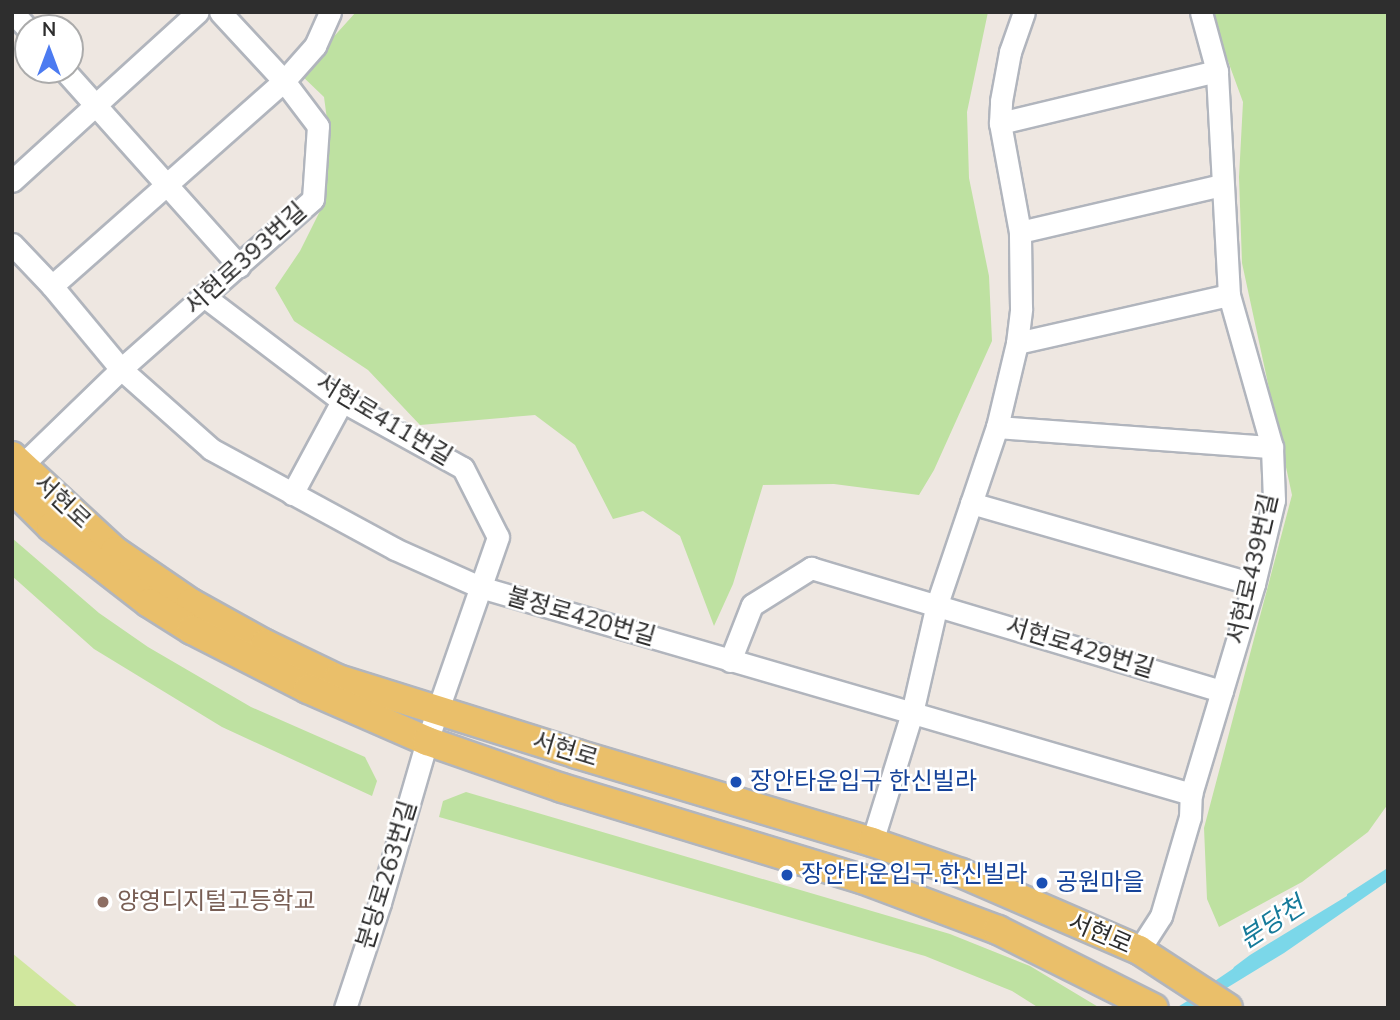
<!DOCTYPE html>
<html>
<head>
<meta charset="utf-8">
<style>
	body { margin:0 }
	#map { position:relative; width:1400px; height:1020px; overflow:hidden; background:#eee7e1; font-family:"Nunito Sans","Noto Sans KR",sans-serif }
	div>[style] { position:absolute }
	[style*='--x'] { left:calc(var(--x)*1px); top:calc(var(--y)*1px); width:calc(var(--w)*1px); rotate:calc(var(--a)*1deg) }
	.green>* { inset:0; background:#bee1a1 }
	.pitch>* { inset:0; background:#d0e79e }
	.water>* { inset:0; background:#7bd7e9 }
	.stream>* { height:5px; margin:-2.5px; padding:0 2.5px; transform-origin:2.5px; border-radius:2.5px; background:#7bd7e9 }
	.roads { filter:drop-shadow(2px 0 #b1b5bd) drop-shadow(-2px 0 #b1b5bd) drop-shadow(0 2px #b1b5bd) drop-shadow(0 -2px #b1b5bd) }
	.minor>* { height:21px; margin:-10.5px; padding:0 10.5px; transform-origin:10.5px; border-radius:10.5px; background:#fff }
	.major>* { height:28px; margin:-14px; padding:0 14px; transform-origin:14px; border-radius:14px; background:#eabf6a }
	.dots>* { width:19px; height:19px; translate:-50% -50%; box-sizing:border-box; border:4px solid #fff; border-radius:50% }
	span { translate:-50% -50%; white-space:nowrap; text-align:center; line-height:1.15; -webkit-text-stroke:5px #fff; paint-order:stroke }
	.street-label { font-size:24px; color:#2e2e2e }
	.transit-label { font-size:24px; color:#164399 }
	.left { translate:0 -50%; text-align:left }
	.education-label { font-size:24px; color:#785e54 }
	.water-label { font-size:26px; color:#157a9a; font-style:italic }
	.frame { position:absolute; inset:0; border:14px solid #2e2e2e; pointer-events:none }
	.north { position:absolute; left:14px; top:14px; width:70px; height:70px; box-sizing:border-box; background:#fff; border:2px solid #ababab; border-radius:50%; rotate:0deg; font-size:19px; font-weight:700; line-height:28px; text-align:center; color:#2e2e2e }
	.north::after { content:''; display:block; margin:auto; width:24px; height:32px; background:#4c7bf1; clip-path:polygon(50% 0,100% 100%,50% 72%,0 100%) }
</style>
</head>
<body>
<div id="map">
	<div class="green">
		<div style="clip-path:polygon(356px 12px,988px 12px,967px 112px,969px 178px,989px 276px,992px 341px,934px 470px,919px 495px,834px 484px,763px 485px,733px 584px,714px 626px,680px 536px,643px 511px,613px 519px,575px 445px,535px 415px,420px 425px,368px 370px,294px 321px,275px 288px,300px 251px,325px 201px,330px 142px,324px 97px,300px 74px)"></div>
		<div style="clip-path:polygon(1210px 12px,1388px 12px,1388px 804px,1368px 832px,1302px 882px,1219px 927px,1207px 899px,1204px 828px,1292px 495px,1242px 263px,1239px 177px,1243px 102px)"></div>
		<div style="clip-path:polygon(12px 538px,99px 613px,148px 647px,251px 707px,365px 757px,377px 781px,372px 796px,222px 727px,94px 649px,12px 576px)"></div>
		<div style="clip-path:polygon(466px 792px,950px 934px,1030px 966px,1100px 1008px,1039px 1008px,1012px 991px,925px 956px,439px 817px,443px 801px)"></div>
	</div>
	<div class="pitch">
		<div style="clip-path:polygon(12px 953px,79px 1008px,12px 1008px)"></div>
	</div>
	<div class="water">
		<div style="clip-path:polygon(1388px 871px,1388px 881px,1284px 953px,1194px 1008px,1176px 1008px,1230px 975px,1234px 967px,1250px 955px)"></div>
	</div>
	<div class="stream">
		<div style="--x:1349;--y:895;--w:46;--a:-32.7"></div>
		<div style="--x:1212;--y:985;--w:29;--a:-34"></div>
	</div>
	<div class="roads">
		<div class="minor">
			<div style="--x:15;--y:15;--w:19;--a:47"></div>
			<div style="--x:64;--y:70;--w:263;--a:48.2"></div>
			<div style="--x:1000;--y:123;--w:223;--a:-13.5"></div>
			<div style="--x:12;--y:181;--w:251;--a:-42.3"></div>
			<div style="--x:1020;--y:232;--w:207;--a:-13.1"></div>
			<div style="--x:12;--y:244;--w:58;--a:46.4"></div>
			<div style="--x:52;--y:286;--w:108;--a:50.3"></div>
			<div style="--x:121;--y:369;--w:120;--a:41.6"></div>
			<div style="--x:211;--y:449;--w:209;--a:28.5"></div>
			<div style="--x:395;--y:549;--w:93;--a:24.1"></div>
			<div style="--x:480;--y:587;--w:741;--a:16.23"></div>
			<div style="--x:52;--y:286;--w:310;--a:-41.5"></div>
			<div style="--x:284;--y:81;--w:47;--a:-48.5"></div>
			<div style="--x:315;--y:46;--w:37;--a:-66"></div>
			<div style="--x:205;--y:297;--w:172;--a:37.2"></div>
			<div style="--x:342;--y:401;--w:138;--a:29"></div>
			<div style="--x:463;--y:468;--w:77;--a:63.1"></div>
			<div style="--x:498;--y:537;--w:216;--a:109.2"></div>
			<div style="--x:427;--y:741;--w:169;--a:106.2"></div>
			<div style="--x:380;--y:903;--w:111;--a:108.4"></div>
			<div style="--x:1017;--y:343;--w:217;--a:-12.8"></div>
			<div style="--x:997;--y:427;--w:276;--a:4.2"></div>
			<div style="--x:22;--y:465;--w:138;--a:-44.1"></div>
			<div style="--x:121;--y:369;--w:256;--a:-41.5"></div>
			<div style="--x:313;--y:199;--w:73;--a:-86.1"></div>
			<div style="--x:318;--y:126;--w:56;--a:-127.1"></div>
			<div style="--x:284;--y:81;--w:94;--a:-132.8"></div>
			<div style="--x:292;--y:494;--w:106;--a:-61.7"></div>
			<div style="--x:971;--y:503;--w:294;--a:16"></div>
			<div style="--x:730;--y:661;--w:60;--a:-68.6"></div>
			<div style="--x:752;--y:605;--w:70;--a:-32.1"></div>
			<div style="--x:811;--y:568;--w:429;--a:16.7"></div>
			<div style="--x:872;--y:842;--w:135;--a:-72.8"></div>
			<div style="--x:912;--y:713;--w:112;--a:-77.1"></div>
			<div style="--x:937;--y:604;--w:187;--a:-71.3"></div>
			<div style="--x:997;--y:427;--w:86;--a:-76.6"></div>
			<div style="--x:1017;--y:343;--w:35;--a:-83"></div>
			<div style="--x:1021;--y:308;--w:76;--a:-90.8"></div>
			<div style="--x:1020;--y:232;--w:111;--a:-100.4"></div>
			<div style="--x:1000;--y:123;--w:22;--a:-87"></div>
			<div style="--x:1001;--y:101;--w:50;--a:-79.6"></div>
			<div style="--x:1010;--y:52;--w:42;--a:-70.7"></div>
			<div style="--x:1139;--y:950;--w:40;--a:-57.1"></div>
			<div style="--x:1161;--y:916;--w:103;--a:-73.7"></div>
			<div style="--x:1190;--y:817;--w:23;--a:-88"></div>
			<div style="--x:1191;--y:794;--w:219;--a:-73.3"></div>
			<div style="--x:1254;--y:584;--w:86;--a:-76.6"></div>
			<div style="--x:1274;--y:500;--w:53;--a:-92.2"></div>
			<div style="--x:1272;--y:447;--w:158;--a:-105.8"></div>
			<div style="--x:1229;--y:295;--w:224;--a:-93.1"></div>
			<div style="--x:1217;--y:71;--w:61;--a:-105.2"></div>
		</div>
		<div class="major">
			<div style="--x:12;--y:456;--w:140;--a:42.7"></div>
			<div style="--x:115;--y:551;--w:92;--a:34.4"></div>
			<div style="--x:191;--y:603;--w:85;--a:29"></div>
			<div style="--x:265;--y:644;--w:81;--a:25.6"></div>
			<div style="--x:338;--y:679;--w:250;--a:17.4"></div>
			<div style="--x:577;--y:754;--w:308;--a:16.6"></div>
			<div style="--x:872;--y:842;--w:94;--a:19.2"></div>
			<div style="--x:961;--y:873;--w:194;--a:23.4"></div>
			<div style="--x:1139;--y:950;--w:106;--a:33.1"></div>
			<div style="--x:12;--y:488;--w:55;--a:45"></div>
			<div style="--x:51;--y:527;--w:124;--a:37.8"></div>
			<div style="--x:149;--y:603;--w:51;--a:32.1"></div>
			<div style="--x:192;--y:630;--w:130;--a:27"></div>
			<div style="--x:308;--y:689;--w:130;--a:23.6"></div>
			<div style="--x:427;--y:741;--w:143;--a:19.2"></div>
			<div style="--x:562;--y:788;--w:313;--a:16.9"></div>
			<div style="--x:862;--y:879;--w:145;--a:20.6"></div>
			<div style="--x:998;--y:930;--w:174;--a:26.6"></div>
		</div>
	</div>
	<div class="dots">
		<div style="left:736px;top:782px;background:#1a4fb4"></div>
		<div style="left:787px;top:875px;background:#1a4fb4"></div>
		<div style="left:1042px;top:883px;background:#1a4fb4"></div>
		<div style="left:103px;top:902px;background:#8d6e63"></div>
	</div>
	<div class="street-label">
		<span style="left:246px;top:259px;rotate:-42deg">서현로393번길</span>
		<span style="left:384px;top:420px;rotate:31deg">서현로411번길</span>
		<span style="left:62px;top:502px;rotate:43deg">서현로</span>
		<span style="left:1253px;top:569px;rotate:-77deg">서현로439번길</span>
		<span style="left:581px;top:617px;rotate:16deg">불정로420번길</span>
		<span style="left:1080px;top:648px;rotate:17deg">서현로429번길</span>
		<span style="left:565px;top:750px;rotate:17deg">서현로</span>
		<span style="left:387px;top:875px;rotate:-73deg">분당로263번길</span>
		<span style="left:1100px;top:934px;rotate:23deg">서현로</span>
	</div>
	<div class="transit-label">
		<span class="left" style="left:750px;top:782px">장안타운입구 한신빌라</span>
		<span class="left" style="left:801px;top:875px">장안타운입구.한신빌라</span>
		<span class="left" style="left:1056px;top:883px">공원마을</span>
	</div>
	<div class="education-label">
		<span class="left" style="left:117px;top:902px">양영디지털고등학교</span>
	</div>
	<div class="water-label">
		<span style="left:1272px;top:923px;rotate:-33deg">분당천</span>
	</div>
	<div class="frame"></div>
	<div class="north">N</div>
</div>
</body>
</html>
